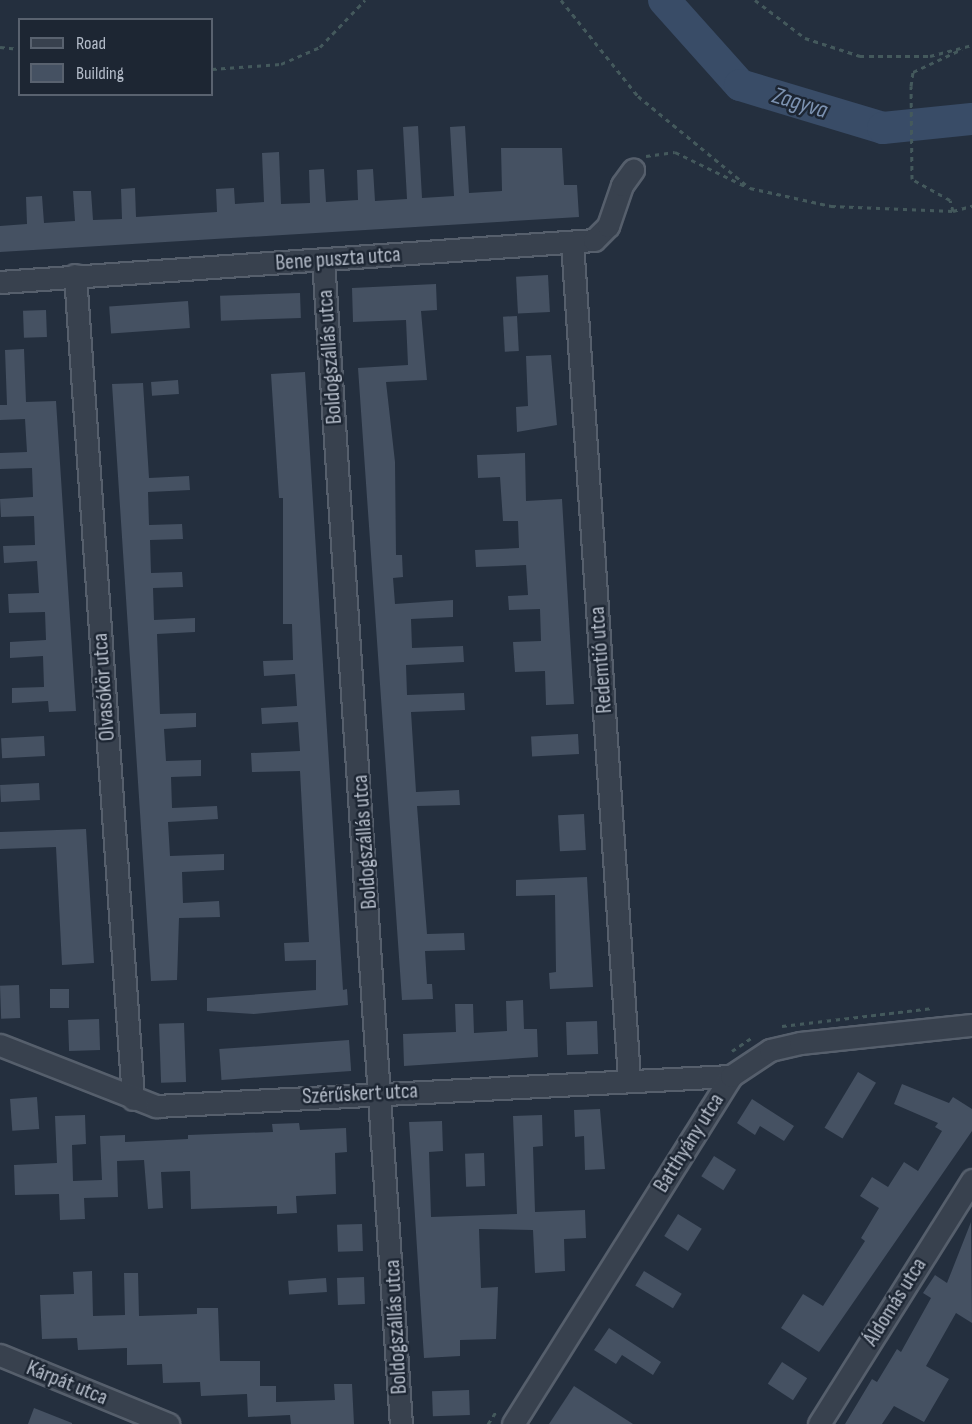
<!DOCTYPE html>
<html>
<head>
<meta charset="utf-8">
<style>
	body { margin:0 }
	#map { position:relative; width:972px; height:1424px; overflow:hidden; background:#242f3e; font-family:"Sofia Sans Condensed",sans-serif }
	div>[style] { position:absolute }
	[style*='--x'] { left:calc(var(--x)*1px); top:calc(var(--y)*1px); width:calc(var(--w)*1px); rotate:calc(var(--a)*1deg) }
	.river>* { height:32px; margin:-16px; padding:0 16px; transform-origin:16px; border-radius:16px; background:#394c67 }
	.building>* { inset:0; background:#455162; transform-origin:0 0 }
	.path>* { height:3px; margin-top:-1.5px; transform-origin:0; background:repeating-linear-gradient(90deg,#44595c 0 4.5px,transparent 0 9px) }
	.roads { filter:drop-shadow(2px 0 #565f6c) drop-shadow(-2px 0 #565f6c) drop-shadow(0 2px #565f6c) drop-shadow(0 -2px #565f6c) }
	.minor>* { height:21px; margin:-10.5px; padding:0 10.5px; transform-origin:10.5px; border-radius:10.5px; background:#38414e }
	span { translate:-50% -50%; white-space:nowrap; text-align:center; line-height:1.15; -webkit-text-stroke:5px #1d2633; paint-order:stroke }
	.street-label { font-size:22px; color:#b4bcc9 }
	.water-label { font-size:24px; color:#7c92b1; font-style:italic }
	.legend { position:absolute; left:18px; top:18px; width:195px; height:78px; box-sizing:border-box; background:#1d2633; border:2px solid #59626f; margin:0; padding:8px 10px; list-style:none; font-size:18px; color:#b4bcc9 }
	.legend li { display:flex; align-items:center; gap:12px; height:30px }
	.legend b { width:30px; border:2px solid #59626f }
</style>
</head>
<body>
<div id="map">
	<div class="river">
		<div style="--x:664;--y:0;--w:114;--a:48.2"></div>
		<div style="--x:740;--y:85;--w:149;--a:16.7"></div>
		<div style="--x:883;--y:128;--w:89;--a:-5.8"></div>
	</div>
	<div class="building">
		<div style="clip-path:polygon(418px 126px,422px 198px,454px 196px,450px 127px,465px 126px,469px 193px,502px 191px,501px 148px,562px 148px,564px 185px,577px 185px,579px 217px,0 252px,0 226px,27px 224px,26px 197px,42px 196px,44px 223px,75px 221px,73px 191px,91px 191px,93px 220px,122px 219px,121px 189px,135px 188px,136px 217px,217px 212px,216px 189px,234px 188px,235px 204px,264px 202px,262px 153px,279px 152px,281px 204px,310px 203px,309px 170px,324px 169px,326px 202px,358px 200px,357px 170px,373px 169px,375px 201px,407px 199px,403px 127px)"></div>
		<div style="left:548px;top:275px;width:37px;height:32px;rotate:87deg"></div>
		<div style="clip-path:polygon(436px 284px,437px 310px,421px 311px,427px 380px,386px 382px,395px 462px,396px 555px,402px 555px,403px 577px,393px 578px,395px 604px,453px 600px,453px 617px,411px 619px,412px 648px,463px 646px,464px 662px,406px 665px,407px 695px,464px 693px,465px 710px,411px 712px,416px 792px,459px 790px,460px 805px,417px 806px,427px 934px,464px 933px,465px 950px,425px 951px,427px 984px,432px 984px,433px 999px,402px 1000px,358px 368px,408px 365px,406px 320px,353px 322px,352px 288px)"></div>
		<div style="left:300px;top:293px;width:25px;height:80px;rotate:88deg"></div>
		<div style="left:188px;top:301px;width:27px;height:79px;rotate:86deg"></div>
		<div style="left:46px;top:310px;width:27px;height:23px;rotate:88deg"></div>
		<div style="left:517px;top:316px;width:35px;height:14px;rotate:87deg"></div>
		<div style="clip-path:polygon(24px 349px,26px 402px,56px 401px,76px 711px,49px 712px,48px 701px,12px 703px,12px 688px,44px 687px,43px 656px,10px 658px,10px 642px,46px 640px,45px 612px,9px 613px,8px 594px,39px 593px,37px 561px,4px 563px,3px 546px,35px 545px,34px 516px,1px 517px,0 499px,33px 497px,32px 468px,0 469px,0 453px,27px 452px,25px 419px,0 420px,0 405px,7px 405px,5px 350px)"></div>
		<div style="clip-path:polygon(551px 355px,557px 425px,517px 432px,516px 407px,528px 406px,526px 356px)"></div>
		<div style="clip-path:polygon(305px 372px,343px 990px,347px 989px,348px 1005px,254px 1014px,207px 1011px,207px 998px,316px 990px,316px 960px,285px 961px,284px 943px,309px 942px,300px 771px,252px 772px,251px 753px,300px 751px,298px 722px,262px 724px,261px 708px,297px 706px,295px 674px,264px 676px,263px 661px,293px 660px,292px 624px,283px 624px,283px 498px,279px 498px,271px 374px)"></div>
		<div style="left:178px;top:380px;width:14px;height:27px;rotate:86deg"></div>
		<div style="clip-path:polygon(143px 383px,149px 478px,189px 476px,190px 490px,148px 492px,149px 525px,182px 524px,183px 539px,150px 540px,151px 573px,182px 572px,183px 587px,153px 588px,154px 620px,195px 618px,195px 632px,157px 634px,160px 714px,196px 713px,196px 727px,164px 729px,166px 761px,201px 760px,201px 776px,171px 777px,172px 808px,217px 806px,218px 819px,168px 822px,170px 856px,224px 854px,224px 870px,182px 872px,183px 903px,219px 901px,220px 917px,179px 918px,177px 980px,151px 981px,112px 384px)"></div>
		<div style="clip-path:polygon(525px 453px,526px 501px,562px 499px,574px 704px,546px 705px,545px 671px,515px 672px,513px 642px,541px 641px,540px 609px,509px 610px,508px 596px,528px 595px,526px 565px,476px 567px,475px 550px,519px 548px,518px 521px,503px 521px,500px 477px,478px 478px,477px 455px)"></div>
		<div style="left:578px;top:734px;width:20px;height:47px;rotate:87deg"></div>
		<div style="left:44px;top:736px;width:20px;height:43px;rotate:87deg"></div>
		<div style="left:39px;top:783px;width:17px;height:39px;rotate:87deg"></div>
		<div style="left:584px;top:814px;width:36px;height:26px;rotate:87deg"></div>
		<div style="clip-path:polygon(86px 829px,94px 963px,62px 965px,56px 847px,0 849px,0 832px)"></div>
		<div style="clip-path:polygon(587px 877px,593px 987px,550px 989px,549px 973px,556px 972px,555px 895px,516px 896px,516px 880px)"></div>
		<div style="left:19px;top:985px;width:33px;height:19px;rotate:88deg"></div>
		<div style="left:50px;top:989px;width:19px;height:19px"></div>
		<div style="clip-path:polygon(523px 1000px,524px 1029px,537px 1029px,538px 1057px,404px 1066px,403px 1034px,456px 1032px,455px 1004px,473px 1004px,474px 1033px,507px 1031px,506px 1001px)"></div>
		<div style="left:99px;top:1019px;width:31px;height:31px;rotate:88deg"></div>
		<div style="left:597px;top:1021px;width:33px;height:31px;rotate:88deg"></div>
		<div style="left:184px;top:1023px;width:59px;height:25px;rotate:88deg"></div>
		<div style="left:349px;top:1040px;width:31px;height:130px;rotate:86deg"></div>
		<div style="left:858px;top:1072px;width:21px;height:65px;rotate:31deg"></div>
		<div style="clip-path:polygon(902px 1084px,949px 1103px,953px 1097px,972px 1109px,972px 1131px,819px 1352px,781px 1328px,803px 1294px,823px 1306px,865px 1241px,861px 1238px,879px 1208px,860px 1196px,872px 1177px,888px 1187px,904px 1162px,918px 1171px,942px 1131px,935px 1127px,938px 1123px,894px 1104px)"></div>
		<div style="left:37px;top:1097px;width:32px;height:27px;rotate:86deg"></div>
		<div style="clip-path:polygon(752px 1099px,794px 1126px,784px 1141px,760px 1126px,755px 1135px,737px 1123px)"></div>
		<div style="clip-path:polygon(600px 1109px,605px 1169px,585px 1170px,584px 1136px,575px 1137px,574px 1110px)"></div>
		<div style="clip-path:polygon(85px 1115px,86px 1144px,72px 1145px,73px 1181px,102px 1180px,100px 1136px,125px 1135px,125px 1142px,188px 1139px,188px 1135px,273px 1132px,272px 1124px,299px 1123px,300px 1130px,346px 1128px,347px 1152px,335px 1153px,336px 1194px,296px 1196px,297px 1213px,277px 1214px,277px 1206px,191px 1209px,190px 1171px,161px 1172px,163px 1208px,148px 1209px,144px 1160px,117px 1161px,118px 1197px,84px 1198px,85px 1219px,60px 1220px,59px 1194px,15px 1195px,14px 1165px,57px 1163px,55px 1116px)"></div>
		<div style="clip-path:polygon(542px 1115px,543px 1146px,533px 1147px,535px 1212px,585px 1210px,586px 1238px,564px 1239px,565px 1271px,535px 1273px,533px 1230px,479px 1229px,481px 1288px,498px 1287px,496px 1339px,460px 1340px,460px 1356px,424px 1358px,409px 1122px,442px 1121px,443px 1151px,429px 1152px,431px 1217px,517px 1214px,513px 1116px)"></div>
		<div style="left:484px;top:1153px;width:33px;height:19px;rotate:88deg"></div>
		<div style="left:714px;top:1156px;width:26px;height:24px;rotate:32deg"></div>
		<div style="left:678px;top:1214px;width:28px;height:26px;rotate:32deg"></div>
		<div style="clip-path:polygon(971px 1222px,972px 1323px,956px 1313px,926px 1366px,949px 1379px,924px 1422px,894px 1406px,882px 1424px,845px 1424px,872px 1379px,877px 1382px,897px 1349px,901px 1352px,931px 1298px,923px 1293px,935px 1275px,947px 1283px)"></div>
		<div style="left:362px;top:1224px;width:27px;height:25px;rotate:88deg"></div>
		<div style="clip-path:polygon(92px 1271px,93px 1316px,125px 1315px,124px 1273px,138px 1273px,139px 1316px,197px 1314px,197px 1308px,218px 1308px,220px 1361px,260px 1361px,260px 1386px,276px 1386px,276px 1402px,335px 1400px,334px 1384px,352px 1384px,354px 1424px,291px 1424px,290px 1415px,248px 1417px,247px 1394px,201px 1396px,200px 1382px,163px 1383px,162px 1364px,127px 1365px,127px 1348px,78px 1350px,77px 1338px,42px 1339px,40px 1295px,74px 1294px,73px 1272px)"></div>
		<div style="left:644px;top:1271px;width:44px;height:17px;rotate:31deg"></div>
		<div style="left:364px;top:1277px;width:27px;height:27px;rotate:88deg"></div>
		<div style="left:326px;top:1278px;width:14px;height:38px;rotate:86deg"></div>
		<div style="clip-path:polygon(609px 1328px,661px 1362px,653px 1375px,622px 1355px,616px 1364px,594px 1350px)"></div>
		<div style="left:782px;top:1362px;width:30px;height:26px;rotate:33deg"></div>
		<div style="clip-path:polygon(574px 1386px,633px 1424px,549px 1424px)"></div>
		<div style="left:469px;top:1390px;width:25px;height:37px;rotate:88deg"></div>
		<div style="clip-path:polygon(34px 1408px,72px 1423px,72px 1424px,28px 1424px)"></div>
	</div>
	<div class="path">
		<div style="--x:561;--y:0;--w:123;--a:51.3"></div>
		<div style="--x:638;--y:96;--w:145;--a:39.4"></div>
		<div style="--x:750;--y:188;--w:83;--a:12.5"></div>
		<div style="--x:831;--y:206;--w:122;--a:2.3"></div>
		<div style="--x:953;--y:211;--w:20;--a:-15"></div>
		<div style="--x:755;--y:0;--w:63;--a:37.2"></div>
		<div style="--x:805;--y:38;--w:58;--a:18.1"></div>
		<div style="--x:860;--y:56;--w:70;--a:0"></div>
		<div style="--x:930;--y:56;--w:43;--a:-14.7"></div>
		<div style="--x:0;--y:47;--w:20;--a:6"></div>
		<div style="--x:212;--y:69;--w:69;--a:-4.1"></div>
		<div style="--x:281;--y:64;--w:43;--a:-23.6"></div>
		<div style="--x:320;--y:47;--w:65;--a:-46.2"></div>
		<div style="--x:646;--y:156;--w:29;--a:-8"></div>
		<div style="--x:675;--y:152;--w:78;--a:25.9"></div>
		<div style="--x:953;--y:211;--w:11;--a:-105"></div>
		<div style="--x:950;--y:200;--w:43;--a:-151.1"></div>
		<div style="--x:912;--y:179;--w:93;--a:-90.6"></div>
		<div style="--x:911;--y:86;--w:14;--a:-82"></div>
		<div style="--x:913;--y:72;--w:54;--a:-25.1"></div>
		<div style="--x:782;--y:1026;--w:152;--a:-6.8"></div>
		<div style="--x:732;--y:1051;--w:25;--a:-34"></div>
		<div style="--x:488;--y:1424;--w:17;--a:-57"></div>
	</div>
	<div class="roads">
		<div class="minor">
			<div style="--x:572;--y:242;--w:838;--a:86.1"></div>
			<div style="--x:323;--y:260;--w:1167;--a:86.17"></div>
			<div style="--x:75;--y:275;--w:826;--a:85.97"></div>
			<div style="--x:0;--y:282;--w:595;--a:-4.04"></div>
			<div style="--x:594;--y:240;--w:20;--a:-45"></div>
			<div style="--x:608;--y:226;--w:43;--a:-71.1"></div>
			<div style="--x:622;--y:185;--w:19;--a:-54"></div>
			<div style="--x:0;--y:1045;--w:168;--a:21.4"></div>
			<div style="--x:156;--y:1106;--w:576;--a:-2.99"></div>
			<div style="--x:0;--y:1355;--w:182;--a:22.3"></div>
			<div style="--x:513;--y:1424;--w:411;--a:-57.9"></div>
			<div style="--x:731;--y:1076;--w:47;--a:-33.7"></div>
			<div style="--x:770;--y:1050;--w:31;--a:-13"></div>
			<div style="--x:800;--y:1043;--w:173;--a:-6"></div>
			<div style="--x:819;--y:1424;--w:288;--a:-57.9"></div>
		</div>
	</div>
	<div class="street-label">
		<span style="left:338px;top:259px;rotate:-4deg">Bene puszta utca</span>
		<span style="left:330px;top:357px;rotate:-94deg">Boldogszállás utca</span>
		<span style="left:601px;top:660px;rotate:-94deg">Redemtió utca</span>
		<span style="left:104px;top:687px;rotate:-94deg">Olvasókör utca</span>
		<span style="left:365px;top:842px;rotate:-94deg">Boldogszállás utca</span>
		<span style="left:360px;top:1094px;rotate:-3deg">Szérűskert utca</span>
		<span style="left:689px;top:1143px;rotate:-58deg">Batthyány utca</span>
		<span style="left:895px;top:1302px;rotate:-58deg">Áldomás utca</span>
		<span style="left:396px;top:1327px;rotate:-93deg">Boldogszállás utca</span>
		<span style="left:67px;top:1383px;rotate:22deg">Kárpát utca</span>
	</div>
	<div class="water-label">
		<span style="left:800px;top:103px;rotate:17deg">Zagyva</span>
	</div>
	<ul class="legend">
	<li><b style="height:8px;background:#38414e"></b>Road</li>
	<li><b style="height:16px;background:#455162"></b>Building</li>
	</ul>
</div>
</body>
</html>
